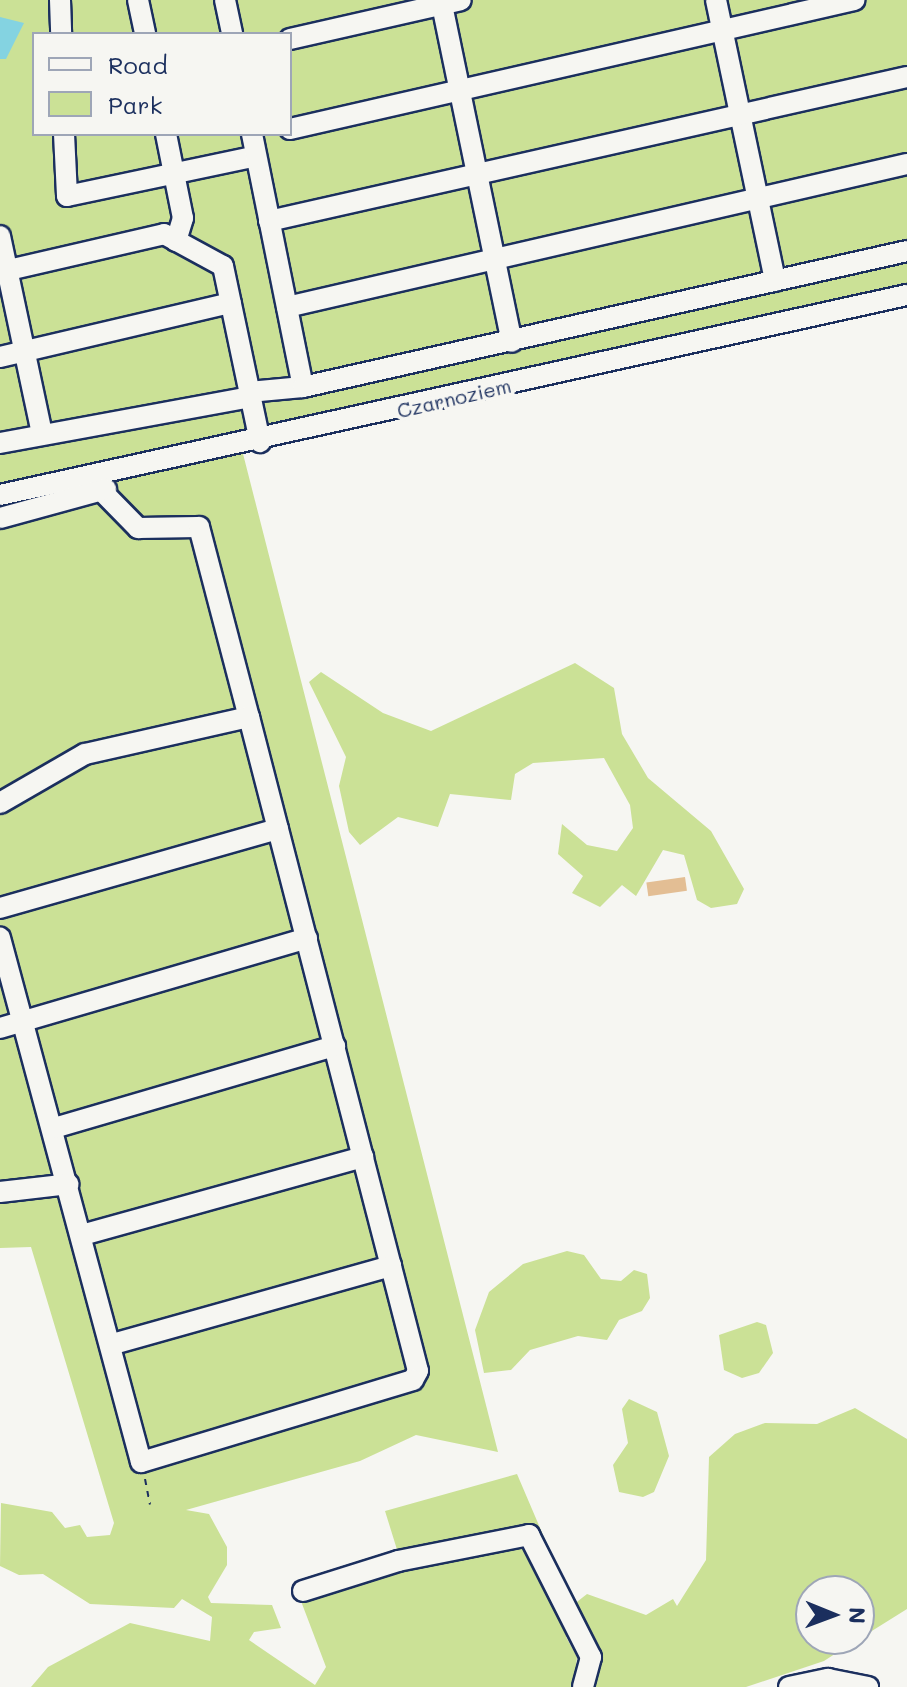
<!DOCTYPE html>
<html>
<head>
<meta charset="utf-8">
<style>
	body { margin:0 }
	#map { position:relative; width:907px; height:1687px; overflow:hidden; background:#f6f6f2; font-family:Mali,sans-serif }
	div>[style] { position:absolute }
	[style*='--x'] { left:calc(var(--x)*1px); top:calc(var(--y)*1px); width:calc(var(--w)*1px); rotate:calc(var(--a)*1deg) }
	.green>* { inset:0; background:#cbe196 }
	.water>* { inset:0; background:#84d3e1 }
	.building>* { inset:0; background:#e3be94; transform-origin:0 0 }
	.path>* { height:2px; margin-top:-1px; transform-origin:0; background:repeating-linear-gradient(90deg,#1b2f5e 0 6px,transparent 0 12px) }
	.roads { filter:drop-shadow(2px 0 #1b2f5e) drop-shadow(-2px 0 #1b2f5e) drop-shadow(0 2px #1b2f5e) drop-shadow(0 -2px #1b2f5e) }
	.minor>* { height:20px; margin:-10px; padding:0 10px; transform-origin:10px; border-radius:10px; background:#f6f6f2 }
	span { translate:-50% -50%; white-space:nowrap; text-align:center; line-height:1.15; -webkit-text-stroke:8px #f6f6f2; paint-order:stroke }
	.street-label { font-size:20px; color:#1b2f5e }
	.legend { position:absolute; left:32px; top:32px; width:260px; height:104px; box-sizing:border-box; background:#f6f6f2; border:2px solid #9ea6b7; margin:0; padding:10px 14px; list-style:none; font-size:24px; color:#1b2f5e }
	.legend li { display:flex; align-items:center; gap:16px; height:40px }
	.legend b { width:40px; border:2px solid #9ea6b7 }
	.north { position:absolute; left:795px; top:1575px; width:80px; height:80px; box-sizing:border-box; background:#f6f6f2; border:2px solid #9ea6b7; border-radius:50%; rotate:91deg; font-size:22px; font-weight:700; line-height:32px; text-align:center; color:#1b2f5e }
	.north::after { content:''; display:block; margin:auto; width:28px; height:36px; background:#1b2f5e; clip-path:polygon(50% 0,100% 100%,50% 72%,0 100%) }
</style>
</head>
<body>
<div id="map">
	<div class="green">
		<div style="clip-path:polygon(evenodd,0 0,907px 0,907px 290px,240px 442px,498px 1452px,416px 1435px,360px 1461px,186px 1510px,209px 1514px,227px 1547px,227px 1565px,208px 1597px,211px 1603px,272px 1605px,281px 1628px,254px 1632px,249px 1640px,315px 1685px,326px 1667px,296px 1588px,399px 1556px,385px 1511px,517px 1474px,573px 1605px,587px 1594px,646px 1615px,673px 1599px,677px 1606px,706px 1560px,709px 1457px,735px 1434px,765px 1423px,817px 1424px,855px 1408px,907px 1439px,907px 1609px,859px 1639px,859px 1591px,811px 1591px,811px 1639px,858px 1639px,824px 1661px,746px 1687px,591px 1687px,601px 1659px,588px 1627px,566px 1637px,577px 1657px,574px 1687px,31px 1687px,48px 1667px,130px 1623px,210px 1641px,212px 1617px,182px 1599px,174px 1608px,90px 1604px,43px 1574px,19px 1575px,0 1566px,1px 1503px,52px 1512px,65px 1528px,80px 1525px,87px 1537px,110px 1535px,114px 1523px,31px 1247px,0 1248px,0 0,34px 34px,290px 34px,290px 134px,34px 134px,34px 34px)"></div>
		<div style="clip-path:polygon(575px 663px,614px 688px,622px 734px,648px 778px,711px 831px,744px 889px,737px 904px,711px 908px,697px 900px,684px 855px,663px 850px,636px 896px,622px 885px,600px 907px,572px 893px,583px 876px,558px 854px,562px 824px,587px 845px,617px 851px,633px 828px,630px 805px,604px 758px,533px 763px,515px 774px,511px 800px,450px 794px,438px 827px,398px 817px,360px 845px,349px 832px,339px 786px,346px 757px,309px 682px,321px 672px,383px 713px,431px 731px)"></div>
		<div style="clip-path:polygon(567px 1251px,584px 1255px,601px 1279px,621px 1281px,634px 1270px,647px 1274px,650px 1298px,642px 1311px,619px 1320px,607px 1340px,578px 1336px,530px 1350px,511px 1370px,484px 1373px,475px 1330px,489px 1292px,523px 1264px)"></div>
		<div style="clip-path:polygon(757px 1322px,766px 1325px,773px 1353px,759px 1373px,742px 1378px,724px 1370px,719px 1335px)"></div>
		<div style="clip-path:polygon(629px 1399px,657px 1412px,669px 1456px,654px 1492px,643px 1497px,619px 1492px,613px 1465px,628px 1443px,622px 1409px)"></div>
	</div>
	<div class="water">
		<div style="clip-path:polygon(0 17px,24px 23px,6px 59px,0 59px)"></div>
	</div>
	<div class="building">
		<div style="left:685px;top:877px;width:14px;height:39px;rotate:82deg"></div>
	</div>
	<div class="path">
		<div style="--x:145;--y:1479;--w:26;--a:79"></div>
	</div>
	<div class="roads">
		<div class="minor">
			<div style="--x:60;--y:0;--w:34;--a:88"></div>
			<div style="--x:138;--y:0;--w:35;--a:78"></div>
			<div style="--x:225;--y:0;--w:35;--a:78"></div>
			<div style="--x:441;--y:0;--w:349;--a:78.3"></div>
			<div style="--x:716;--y:0;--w:287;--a:78.1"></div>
			<div style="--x:290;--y:39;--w:175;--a:-12.8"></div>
			<div style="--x:290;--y:129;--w:579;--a:-12.88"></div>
			<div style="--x:64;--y:134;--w:62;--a:87.2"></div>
			<div style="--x:67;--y:196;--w:193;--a:-11.9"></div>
			<div style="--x:166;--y:134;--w:86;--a:78.6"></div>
			<div style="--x:183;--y:218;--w:24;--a:107"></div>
			<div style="--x:252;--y:134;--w:258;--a:78.6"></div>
			<div style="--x:269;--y:221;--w:654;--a:-12.72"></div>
			<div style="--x:0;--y:236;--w:201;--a:78"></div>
			<div style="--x:0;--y:272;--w:168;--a:-13"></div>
			<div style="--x:164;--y:234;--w:67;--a:28.5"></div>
			<div style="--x:223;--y:266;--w:180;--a:78.1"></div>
			<div style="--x:287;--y:307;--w:636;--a:-12.99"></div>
			<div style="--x:0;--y:357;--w:237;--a:-13.2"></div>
			<div style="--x:249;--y:392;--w:54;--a:-5.3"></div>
			<div style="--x:303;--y:387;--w:619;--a:-12.69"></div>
			<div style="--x:0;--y:443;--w:254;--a:-10.4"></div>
			<div style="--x:90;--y:479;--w:69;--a:45.6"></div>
			<div style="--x:138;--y:528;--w:61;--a:-0.9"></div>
			<div style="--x:199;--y:527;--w:196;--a:75.3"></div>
			<div style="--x:0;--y:495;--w:929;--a:-12.44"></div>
			<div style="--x:0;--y:518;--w:110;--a:-15.3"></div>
			<div style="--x:0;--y:803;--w:98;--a:-30"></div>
			<div style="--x:85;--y:754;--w:168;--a:-12.7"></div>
			<div style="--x:249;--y:717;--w:675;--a:75.51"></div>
			<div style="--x:418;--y:1371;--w:10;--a:119"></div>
			<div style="--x:413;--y:1380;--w:284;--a:163.2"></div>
			<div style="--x:141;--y:1462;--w:543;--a:-105.06"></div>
			<div style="--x:0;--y:908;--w:289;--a:-15.9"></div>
			<div style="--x:0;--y:1028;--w:320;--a:-16.3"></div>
			<div style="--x:54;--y:1128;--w:293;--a:-16.3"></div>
			<div style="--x:0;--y:1192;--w:69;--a:-6.6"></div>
			<div style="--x:82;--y:1235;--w:292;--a:-15.5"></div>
			<div style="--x:113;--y:1344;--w:289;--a:-15.7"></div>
			<div style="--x:303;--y:1591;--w:100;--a:-17.5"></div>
			<div style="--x:398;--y:1561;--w:134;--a:-11.2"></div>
			<div style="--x:529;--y:1535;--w:137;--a:63.1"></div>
			<div style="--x:591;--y:1657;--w:31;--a:105"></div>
			<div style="--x:789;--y:1687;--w:40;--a:-12"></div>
			<div style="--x:828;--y:1679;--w:41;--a:11.3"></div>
		</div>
	</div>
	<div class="street-label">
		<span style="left:454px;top:398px;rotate:-13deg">Czarnoziem</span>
	</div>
	<ul class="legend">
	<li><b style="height:10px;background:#f6f6f2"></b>Road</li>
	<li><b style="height:22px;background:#cbe196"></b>Park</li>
	</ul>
	<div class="north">N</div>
</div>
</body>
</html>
